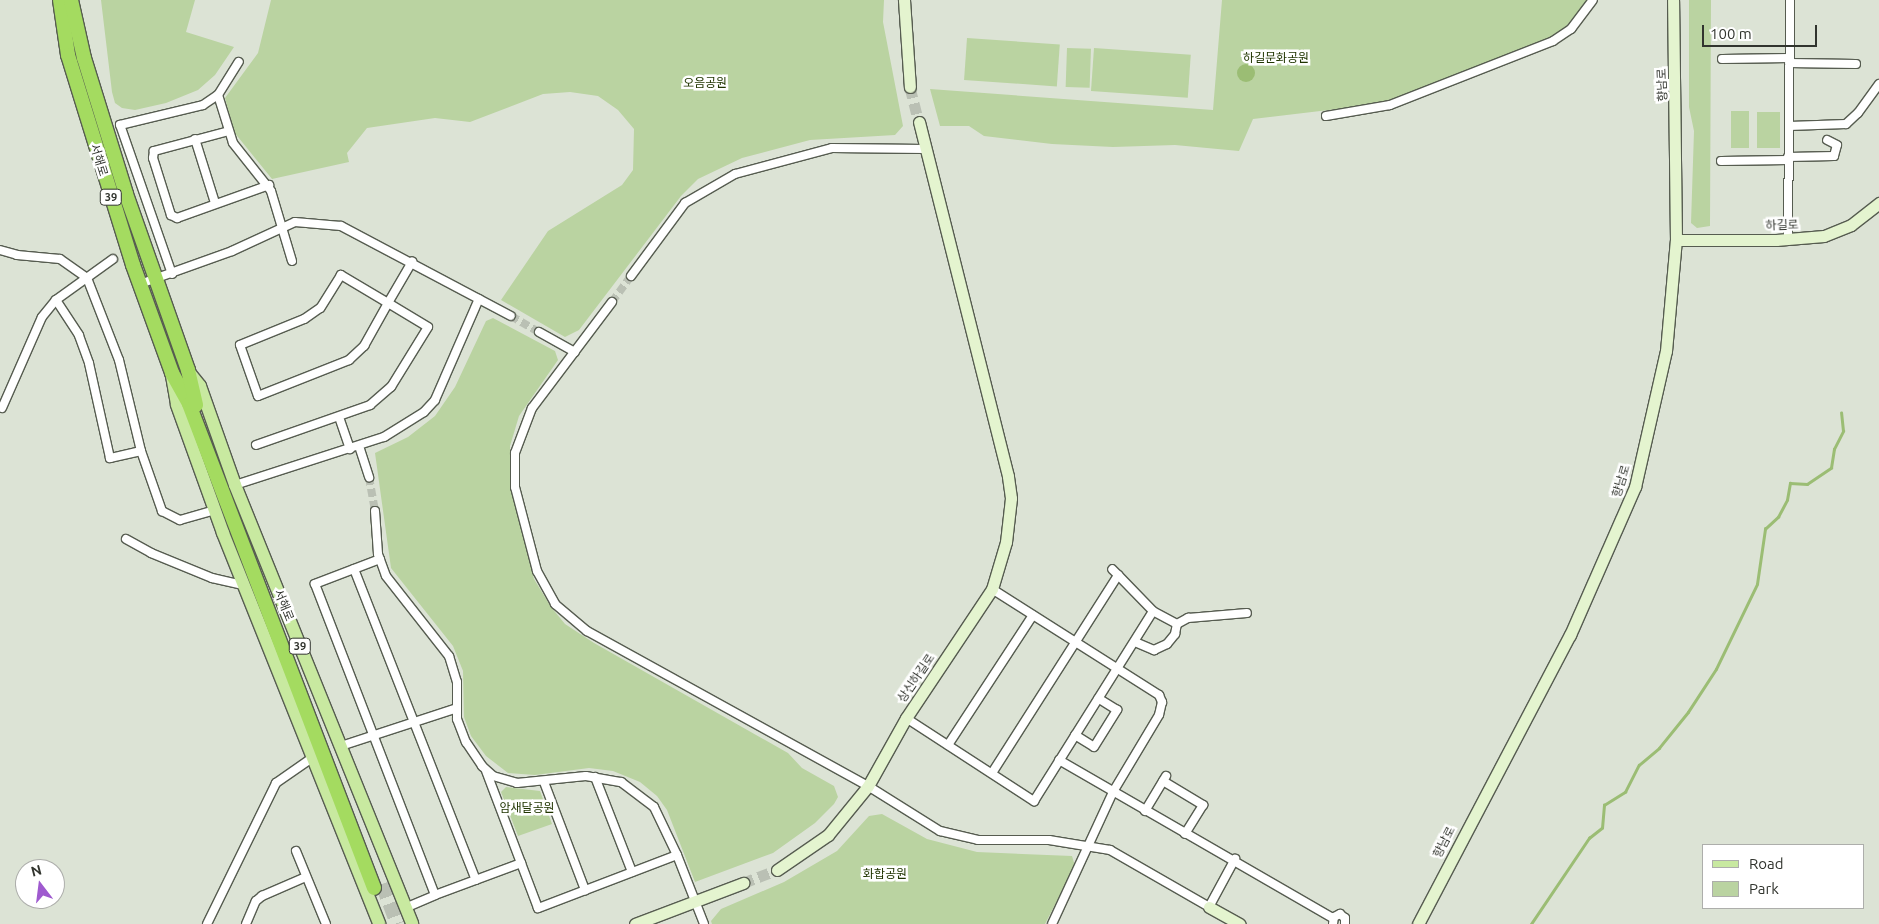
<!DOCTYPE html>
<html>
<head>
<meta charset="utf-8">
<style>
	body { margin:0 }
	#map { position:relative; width:1879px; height:924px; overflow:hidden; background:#dce3d5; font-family:Ubuntu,"Noto Sans KR",sans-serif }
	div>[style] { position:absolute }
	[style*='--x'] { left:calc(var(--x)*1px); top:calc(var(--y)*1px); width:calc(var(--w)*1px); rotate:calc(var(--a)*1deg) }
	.green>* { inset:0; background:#bad3a1; transform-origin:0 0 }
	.water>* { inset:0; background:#9bbd74 }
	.round { border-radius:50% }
	.stream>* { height:2.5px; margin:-1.25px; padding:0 1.25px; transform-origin:1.25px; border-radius:1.25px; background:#9bbd74 }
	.street-tunnel>* { height:8px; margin-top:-4px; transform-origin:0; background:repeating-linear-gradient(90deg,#bac0b4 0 8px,transparent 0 12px) }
	.secondary-tunnel>* { height:11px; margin-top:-5.5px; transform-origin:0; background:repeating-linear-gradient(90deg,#bac0b4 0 11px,transparent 0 16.5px) }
	.highway-tunnel>* { height:14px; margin-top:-7px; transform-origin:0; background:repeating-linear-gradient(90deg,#bac0b4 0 14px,transparent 0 21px) }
	.roads { filter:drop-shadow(1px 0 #565c50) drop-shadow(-1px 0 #565c50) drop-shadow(0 1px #565c50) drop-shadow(0 -1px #565c50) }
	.street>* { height:8px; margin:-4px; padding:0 4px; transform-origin:4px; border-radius:4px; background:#fff }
	.secondary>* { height:11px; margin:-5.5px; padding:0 5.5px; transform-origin:5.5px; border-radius:5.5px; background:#e4f4cf }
	.primary>* { height:12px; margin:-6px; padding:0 6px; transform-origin:6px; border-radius:6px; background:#c8e9a0 }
	.highway>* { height:14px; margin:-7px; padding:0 7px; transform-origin:7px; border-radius:7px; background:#a4db60 }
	span { translate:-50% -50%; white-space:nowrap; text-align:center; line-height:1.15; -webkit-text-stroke:5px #fff; paint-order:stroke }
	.shield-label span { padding:1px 4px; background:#fff; border:1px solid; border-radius:4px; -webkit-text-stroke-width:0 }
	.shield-label { font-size:11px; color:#31342e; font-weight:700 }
	.park-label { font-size:12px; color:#203500 }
	.street-label { font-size:12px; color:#31342e }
	.legend { position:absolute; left:1702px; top:844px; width:162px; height:65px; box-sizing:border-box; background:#fff; border:1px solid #adaeab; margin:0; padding:6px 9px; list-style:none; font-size:15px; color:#31342e }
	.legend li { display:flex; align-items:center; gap:10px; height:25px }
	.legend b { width:25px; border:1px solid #adaeab }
	.north { position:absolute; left:15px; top:859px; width:50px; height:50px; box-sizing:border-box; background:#fff; border:1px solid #adaeab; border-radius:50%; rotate:345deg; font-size:14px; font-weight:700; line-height:20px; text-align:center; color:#31342e }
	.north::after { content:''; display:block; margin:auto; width:18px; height:22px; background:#9f5acf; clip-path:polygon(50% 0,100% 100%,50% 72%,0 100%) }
	.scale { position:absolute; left:1702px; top:25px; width:115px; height:22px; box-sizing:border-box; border:2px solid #31342e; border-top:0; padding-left:6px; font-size:15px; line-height:18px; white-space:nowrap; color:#31342e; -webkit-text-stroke:4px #fff; paint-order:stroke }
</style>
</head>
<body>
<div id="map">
	<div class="green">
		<div style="clip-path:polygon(101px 0,195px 0,186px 32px,234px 47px,215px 75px,198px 90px,166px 103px,135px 110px,122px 108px,115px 103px,112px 92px)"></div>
		<div style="clip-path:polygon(271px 0,884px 0,883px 22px,903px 126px,895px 135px,810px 140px,742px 158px,698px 179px,681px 196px,579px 330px,565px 337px,501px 300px,548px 231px,622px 185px,633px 170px,634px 129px,618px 110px,598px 96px,570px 92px,543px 94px,470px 122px,435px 118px,367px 128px,347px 153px,349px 162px,272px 179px,234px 132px,225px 98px,258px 53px)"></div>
		<div style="clip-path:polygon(1222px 0,1588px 0,1563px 30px,1542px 42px,1379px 104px,1253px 119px,1239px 151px,1175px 145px,1113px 147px,1052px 144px,984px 136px,969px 126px,940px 126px,930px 89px,1213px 110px)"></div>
		<div style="clip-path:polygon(1689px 0,1711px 0,1710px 226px,1697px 228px,1691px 223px,1694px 131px,1689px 107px)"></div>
		<div style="left:967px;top:38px;width:93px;height:42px;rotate:4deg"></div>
		<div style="left:1067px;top:48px;width:24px;height:39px;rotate:2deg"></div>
		<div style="left:1094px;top:48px;width:97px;height:43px;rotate:4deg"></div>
		<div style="left:1731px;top:111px;width:18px;height:37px"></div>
		<div style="left:1757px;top:112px;width:23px;height:36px"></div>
		<div style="clip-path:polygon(493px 318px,555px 351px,558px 360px,519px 416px,510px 446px,510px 485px,534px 579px,551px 607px,565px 624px,594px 643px,788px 753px,802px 768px,834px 786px,838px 797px,834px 804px,815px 823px,773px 853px,695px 882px,667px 810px,657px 796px,640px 782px,613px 771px,589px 768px,535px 775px,508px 773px,486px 756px,471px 736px,464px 717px,463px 671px,453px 646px,391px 568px,375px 453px,408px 437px,435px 416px,455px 387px,486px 321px)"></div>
		<div style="clip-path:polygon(506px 787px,540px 791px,552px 824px,518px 836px,501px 792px)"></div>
		<div style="clip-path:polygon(882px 814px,927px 839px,977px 852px,1072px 856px,1075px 866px,1045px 924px,712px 924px,711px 921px,721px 909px,784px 882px,837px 851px,869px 816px)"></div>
	</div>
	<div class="water">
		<div class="round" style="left:1237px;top:64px;width:18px;height:18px"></div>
	</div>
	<div class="stream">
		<div style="--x:1531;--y:924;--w:104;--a:-56"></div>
		<div style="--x:1589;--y:838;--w:16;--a:-38"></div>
		<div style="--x:1602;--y:828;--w:23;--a:-85"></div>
		<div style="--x:1604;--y:805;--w:25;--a:-32"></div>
		<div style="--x:1625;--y:792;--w:30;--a:-63"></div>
		<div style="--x:1639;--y:765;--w:26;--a:-40"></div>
		<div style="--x:1659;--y:748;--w:46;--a:-51.1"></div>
		<div style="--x:1688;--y:712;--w:51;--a:-56.9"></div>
		<div style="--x:1716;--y:669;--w:94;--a:-64.2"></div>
		<div style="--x:1757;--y:584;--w:56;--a:-81.7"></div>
		<div style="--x:1765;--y:529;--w:18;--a:-43"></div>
		<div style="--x:1778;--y:517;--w:19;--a:-62"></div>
		<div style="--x:1787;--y:500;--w:17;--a:-80"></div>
		<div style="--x:1790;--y:483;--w:17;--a:3"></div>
		<div style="--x:1807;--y:484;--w:29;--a:-34"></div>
		<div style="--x:1831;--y:468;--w:19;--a:-81"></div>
		<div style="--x:1834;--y:449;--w:20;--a:-63"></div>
		<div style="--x:1843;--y:431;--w:18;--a:-96"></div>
	</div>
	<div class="street-tunnel">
		<div style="--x:612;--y:302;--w:32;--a:-54"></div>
		<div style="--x:511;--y:316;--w:32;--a:30"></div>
		<div style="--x:369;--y:477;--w:35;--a:80"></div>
	</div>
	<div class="secondary-tunnel">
		<div style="--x:910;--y:87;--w:36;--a:76"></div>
		<div style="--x:743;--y:883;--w:36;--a:-21"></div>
	</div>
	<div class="highway-tunnel">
		<div style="--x:382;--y:884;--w:43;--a:69.4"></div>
	</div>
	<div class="roads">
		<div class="street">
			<div style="--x:1722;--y:59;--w:67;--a:-0.9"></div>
			<div style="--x:1789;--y:63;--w:67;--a:0.9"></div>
			<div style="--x:218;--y:95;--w:39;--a:-58"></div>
			<div style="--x:1326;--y:116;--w:65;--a:-9.8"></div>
			<div style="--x:1390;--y:105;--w:175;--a:-21.4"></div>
			<div style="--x:1553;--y:41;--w:22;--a:-34"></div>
			<div style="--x:1571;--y:29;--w:36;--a:-53"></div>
			<div style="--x:1789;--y:126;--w:57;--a:-2"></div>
			<div style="--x:1846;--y:124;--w:16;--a:-43"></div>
			<div style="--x:1858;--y:113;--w:36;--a:-54"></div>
			<div style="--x:229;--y:131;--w:78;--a:165.1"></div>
			<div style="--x:154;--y:151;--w:7;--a:98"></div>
			<div style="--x:153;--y:158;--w:60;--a:72.5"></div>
			<div style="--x:171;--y:215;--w:7;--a:27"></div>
			<div style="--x:177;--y:218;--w:98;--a:-19.7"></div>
			<div style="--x:195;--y:139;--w:67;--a:72.6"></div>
			<div style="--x:1788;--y:157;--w:46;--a:-1.2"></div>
			<div style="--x:1834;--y:156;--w:11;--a:-75"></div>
			<div style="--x:1837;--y:145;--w:11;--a:-153"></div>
			<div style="--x:1721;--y:161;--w:67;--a:-0.9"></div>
			<div style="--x:1788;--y:239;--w:239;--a:-89.5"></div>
			<div style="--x:0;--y:250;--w:18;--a:16"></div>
			<div style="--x:17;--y:255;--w:43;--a:5.3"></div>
			<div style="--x:60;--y:259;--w:33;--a:35"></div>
			<div style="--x:87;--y:278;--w:88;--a:68.7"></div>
			<div style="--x:119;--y:360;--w:94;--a:76.4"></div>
			<div style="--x:141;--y:451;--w:32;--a:167"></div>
			<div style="--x:110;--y:458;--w:97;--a:-102.5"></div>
			<div style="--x:89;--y:363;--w:30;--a:-110"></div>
			<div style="--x:79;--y:335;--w:42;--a:-123.3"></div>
			<div style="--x:172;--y:274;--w:158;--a:-109.2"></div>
			<div style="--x:120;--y:125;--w:85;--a:-13.5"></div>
			<div style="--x:203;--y:105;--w:18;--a:-34"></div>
			<div style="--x:218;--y:95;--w:50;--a:72.6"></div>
			<div style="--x:233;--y:143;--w:61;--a:51.6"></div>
			<div style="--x:271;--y:191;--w:73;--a:73.3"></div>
			<div style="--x:631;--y:276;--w:91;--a:-53.5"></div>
			<div style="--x:685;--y:203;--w:58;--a:-30.1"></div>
			<div style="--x:735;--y:174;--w:100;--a:-15"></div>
			<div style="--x:832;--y:148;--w:93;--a:0.6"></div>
			<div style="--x:140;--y:284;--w:98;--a:-19.7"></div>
			<div style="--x:232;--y:251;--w:69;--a:-24.7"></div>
			<div style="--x:295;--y:222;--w:46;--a:5"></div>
			<div style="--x:341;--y:226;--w:192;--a:27.9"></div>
			<div style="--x:612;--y:302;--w:133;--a:127"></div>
			<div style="--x:532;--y:408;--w:48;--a:110.7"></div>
			<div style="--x:515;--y:453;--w:34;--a:90"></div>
			<div style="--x:515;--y:487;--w:87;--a:75.3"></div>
			<div style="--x:537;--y:571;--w:38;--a:61"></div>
			<div style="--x:555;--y:604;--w:42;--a:40.2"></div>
			<div style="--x:587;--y:631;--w:321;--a:28.9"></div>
			<div style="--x:868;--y:786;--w:85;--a:32"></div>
			<div style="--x:940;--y:831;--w:39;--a:13"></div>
			<div style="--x:978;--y:840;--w:71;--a:0"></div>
			<div style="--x:1049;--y:840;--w:62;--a:9.3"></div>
			<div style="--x:1110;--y:850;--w:114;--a:29.9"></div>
			<div style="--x:1209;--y:907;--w:55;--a:-61.6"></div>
			<div style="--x:539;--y:332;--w:41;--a:29.1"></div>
			<div style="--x:2;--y:408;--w:99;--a:-66.3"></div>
			<div style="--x:42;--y:317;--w:22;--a:-51"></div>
			<div style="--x:56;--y:300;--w:70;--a:-35.7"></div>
			<div style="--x:339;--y:417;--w:34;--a:71"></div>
			<div style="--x:256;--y:445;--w:121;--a:-19.3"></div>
			<div style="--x:370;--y:405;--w:28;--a:-41"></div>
			<div style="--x:391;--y:387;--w:70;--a:-58.3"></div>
			<div style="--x:428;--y:327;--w:47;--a:-149"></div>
			<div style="--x:388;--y:303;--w:55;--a:-149.2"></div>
			<div style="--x:341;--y:275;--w:39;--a:122"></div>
			<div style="--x:320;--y:308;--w:19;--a:145"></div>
			<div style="--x:304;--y:319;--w:69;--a:157.9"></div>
			<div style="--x:240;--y:345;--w:54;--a:70.6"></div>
			<div style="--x:258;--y:396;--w:98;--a:-21.6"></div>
			<div style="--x:349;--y:360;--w:21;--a:-43"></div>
			<div style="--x:364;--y:346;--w:49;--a:-60.8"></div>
			<div style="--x:388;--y:303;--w:48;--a:-59.7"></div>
			<div style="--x:359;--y:446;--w:33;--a:72"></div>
			<div style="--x:141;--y:451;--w:64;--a:70.7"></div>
			<div style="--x:162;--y:511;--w:20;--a:27"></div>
			<div style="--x:180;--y:520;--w:36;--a:-16"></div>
			<div style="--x:235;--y:485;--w:157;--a:-17.9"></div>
			<div style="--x:384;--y:437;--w:47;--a:-32"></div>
			<div style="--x:424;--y:412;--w:16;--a:-47"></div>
			<div style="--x:435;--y:400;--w:110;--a:-66.5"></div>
			<div style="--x:375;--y:511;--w:43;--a:86"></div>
			<div style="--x:378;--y:554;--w:23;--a:70"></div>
			<div style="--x:386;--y:576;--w:102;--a:51.8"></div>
			<div style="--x:449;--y:656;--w:27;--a:73"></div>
			<div style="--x:457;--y:682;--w:37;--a:90"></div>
			<div style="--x:457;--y:719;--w:25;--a:69"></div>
			<div style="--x:466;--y:742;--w:29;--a:56"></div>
			<div style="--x:482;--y:766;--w:15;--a:42"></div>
			<div style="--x:493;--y:776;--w:25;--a:16"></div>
			<div style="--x:517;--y:783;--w:69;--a:-5.8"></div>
			<div style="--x:586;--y:776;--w:36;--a:10"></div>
			<div style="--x:621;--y:782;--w:41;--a:37.1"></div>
			<div style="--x:654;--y:807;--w:53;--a:64.4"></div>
			<div style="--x:677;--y:855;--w:149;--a:159.1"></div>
			<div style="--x:538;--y:908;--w:48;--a:-110.7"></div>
			<div style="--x:126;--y:539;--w:29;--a:29"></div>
			<div style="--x:151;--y:553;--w:66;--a:22.3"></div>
			<div style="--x:212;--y:578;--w:32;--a:13"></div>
			<div style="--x:380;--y:559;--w:70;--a:159"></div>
			<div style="--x:315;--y:584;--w:333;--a:68.9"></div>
			<div style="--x:435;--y:895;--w:92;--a:-20.4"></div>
			<div style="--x:521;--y:863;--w:98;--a:-110.8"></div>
			<div style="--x:354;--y:569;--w:334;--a:68.6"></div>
			<div style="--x:992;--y:589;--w:198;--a:32.4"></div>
			<div style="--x:1159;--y:695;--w:8;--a:67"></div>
			<div style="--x:1162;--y:702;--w:13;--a:103"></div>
			<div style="--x:1159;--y:715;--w:90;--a:120.9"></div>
			<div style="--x:1113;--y:792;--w:145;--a:114.8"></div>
			<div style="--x:1177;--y:624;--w:13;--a:-29"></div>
			<div style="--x:1188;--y:618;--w:59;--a:-4.8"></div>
			<div style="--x:1135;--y:642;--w:21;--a:23"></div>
			<div style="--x:1154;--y:650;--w:14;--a:-25"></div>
			<div style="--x:1167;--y:644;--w:13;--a:-51"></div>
			<div style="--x:1175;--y:634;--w:10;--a:-79"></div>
			<div style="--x:1177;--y:624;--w:27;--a:-152"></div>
			<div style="--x:906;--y:718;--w:153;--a:33"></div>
			<div style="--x:1034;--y:801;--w:224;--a:-57.9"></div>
			<div style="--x:1153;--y:611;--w:50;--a:-134.2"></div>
			<div style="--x:1075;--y:735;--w:22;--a:32"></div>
			<div style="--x:1094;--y:747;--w:44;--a:-58.1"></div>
			<div style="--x:1117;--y:710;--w:22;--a:-148"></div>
			<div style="--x:948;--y:745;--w:155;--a:-56.8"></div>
			<div style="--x:341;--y:746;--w:122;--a:-18.1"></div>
			<div style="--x:1059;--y:760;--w:316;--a:30"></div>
			<div style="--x:992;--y:773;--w:235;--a:-57.5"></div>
			<div style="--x:1118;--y:575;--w:8;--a:-135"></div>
			<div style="--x:595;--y:777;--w:102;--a:68.7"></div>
			<div style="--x:1163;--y:781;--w:47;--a:31"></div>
			<div style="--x:1203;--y:805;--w:34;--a:122"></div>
			<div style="--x:544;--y:782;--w:116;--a:69.2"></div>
			<div style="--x:1145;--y:811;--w:41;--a:-59"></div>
			<div style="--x:296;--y:851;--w:79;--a:67.7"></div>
			<div style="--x:677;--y:855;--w:74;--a:68.6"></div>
			<div style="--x:405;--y:908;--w:33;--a:-23"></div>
			<div style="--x:207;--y:924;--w:157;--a:-63.9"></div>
			<div style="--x:276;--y:783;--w:44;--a:-34.8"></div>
			<div style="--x:246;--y:924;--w:25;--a:-67"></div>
			<div style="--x:256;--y:901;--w:8;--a:-40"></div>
			<div style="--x:262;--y:896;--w:48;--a:-23.4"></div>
			<div style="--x:1333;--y:924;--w:7;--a:-82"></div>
			<div style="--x:1334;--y:917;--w:7;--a:-27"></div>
			<div style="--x:1340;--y:914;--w:6;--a:39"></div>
			<div style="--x:1345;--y:918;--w:6;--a:90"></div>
		</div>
		<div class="secondary">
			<div style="--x:904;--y:0;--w:87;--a:86.1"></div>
			<div style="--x:1676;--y:240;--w:100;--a:0"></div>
			<div style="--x:1776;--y:240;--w:48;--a:-4.8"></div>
			<div style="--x:1824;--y:236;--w:29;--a:-22"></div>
			<div style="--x:1851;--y:225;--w:36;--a:-38"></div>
			<div style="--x:777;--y:870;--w:62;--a:-34.5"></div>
			<div style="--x:828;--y:835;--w:63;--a:-50.8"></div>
			<div style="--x:868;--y:786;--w:78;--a:-60.8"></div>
			<div style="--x:906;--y:718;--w:155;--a:-56.3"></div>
			<div style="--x:992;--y:589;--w:49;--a:-73.4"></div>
			<div style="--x:1006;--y:542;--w:44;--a:-83.5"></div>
			<div style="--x:1011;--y:498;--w:22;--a:-98"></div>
			<div style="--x:1008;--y:476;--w:365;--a:-104.1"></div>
			<div style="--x:1209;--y:907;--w:35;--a:29"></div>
			<div style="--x:635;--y:924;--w:116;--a:-20.8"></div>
			<div style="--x:1418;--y:924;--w:327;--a:-62.3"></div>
			<div style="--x:1570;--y:635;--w:162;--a:-66.3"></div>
			<div style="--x:1635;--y:487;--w:139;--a:-77.2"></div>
			<div style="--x:1666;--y:351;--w:111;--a:-84.9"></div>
			<div style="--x:1676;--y:240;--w:240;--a:-90.7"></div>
		</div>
		<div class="primary">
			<div style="--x:188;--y:371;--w:19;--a:51"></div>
			<div style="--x:200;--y:386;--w:105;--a:70.5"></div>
			<div style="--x:235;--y:485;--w:473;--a:68"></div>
			<div style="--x:172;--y:376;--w:29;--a:80"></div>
			<div style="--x:177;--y:405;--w:136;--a:70.2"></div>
			<div style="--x:223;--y:533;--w:421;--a:68.2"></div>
		</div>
		<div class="highway">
			<div style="--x:60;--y:0;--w:56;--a:81.7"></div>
			<div style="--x:68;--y:55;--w:220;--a:72.8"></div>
			<div style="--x:133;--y:265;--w:115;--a:70.1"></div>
			<div style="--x:172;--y:373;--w:35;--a:61"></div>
			<div style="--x:189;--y:404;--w:518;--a:69.08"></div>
			<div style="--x:71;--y:0;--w:59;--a:77.4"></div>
			<div style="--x:84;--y:58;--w:142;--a:72.8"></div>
			<div style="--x:126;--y:194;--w:187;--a:70.6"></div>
			<div style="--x:188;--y:370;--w:36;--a:77"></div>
		</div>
	</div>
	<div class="shield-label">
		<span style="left:111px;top:197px">39</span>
		<span style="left:300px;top:646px">39</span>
	</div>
	<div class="park-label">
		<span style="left:1276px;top:58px">하길문화공원</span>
		<span style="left:705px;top:83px">오음공원</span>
		<span style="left:527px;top:808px">암새달공원</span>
		<span style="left:885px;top:874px">화합공원</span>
	</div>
	<div class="street-label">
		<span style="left:1662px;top:85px;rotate:-92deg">향남로</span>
		<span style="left:99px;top:160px;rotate:73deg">서해로</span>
		<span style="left:1782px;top:225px;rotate:-2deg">하길로</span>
		<span style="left:1621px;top:481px;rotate:-73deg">향남로</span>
		<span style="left:284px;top:605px;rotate:68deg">서해로</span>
		<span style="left:916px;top:678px;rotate:-56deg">상신하길로</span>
		<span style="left:1444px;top:842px;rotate:-63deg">향남로</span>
	</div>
	<ul class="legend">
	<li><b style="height:6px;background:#c8e9a0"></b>Road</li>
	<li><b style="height:14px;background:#bad3a1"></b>Park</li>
	</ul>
	<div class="north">N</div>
	<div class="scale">100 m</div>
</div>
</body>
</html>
